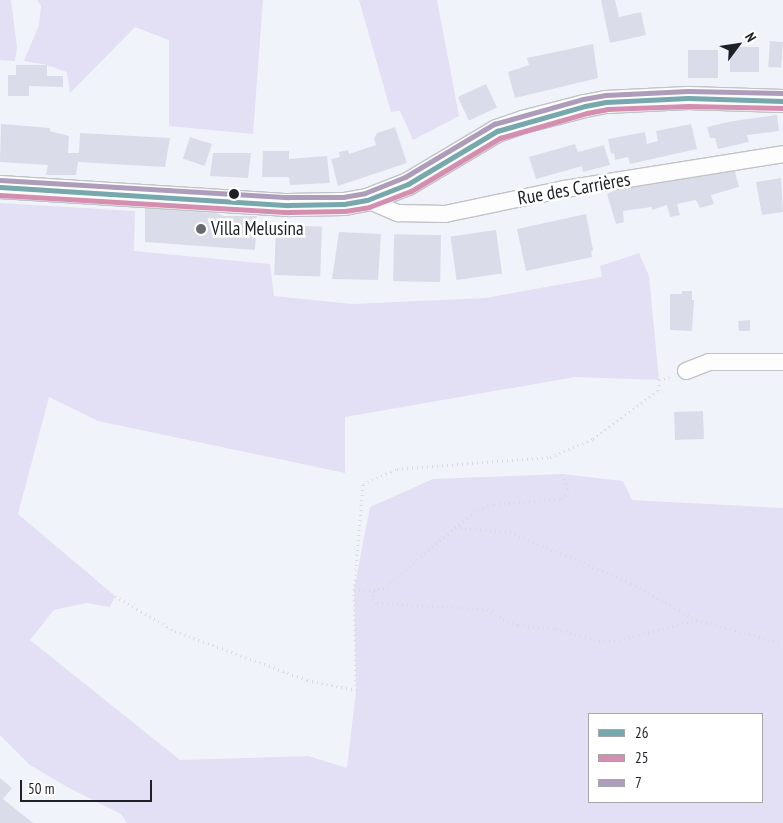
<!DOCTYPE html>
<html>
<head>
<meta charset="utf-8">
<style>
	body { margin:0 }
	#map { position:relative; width:783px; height:823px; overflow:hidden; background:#f0f4fa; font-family:"PT Sans Narrow",sans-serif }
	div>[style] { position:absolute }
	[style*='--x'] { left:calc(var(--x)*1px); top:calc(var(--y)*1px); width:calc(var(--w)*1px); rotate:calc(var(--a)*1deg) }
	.green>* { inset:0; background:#e3dff4 }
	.building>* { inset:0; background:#dadde9; transform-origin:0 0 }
	.path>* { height:3px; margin-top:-1.5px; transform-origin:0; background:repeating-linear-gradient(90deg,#dadbdd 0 1px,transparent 0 5px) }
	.roads { filter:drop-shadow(1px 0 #c0c3c8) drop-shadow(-1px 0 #c0c3c8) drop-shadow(0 1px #c0c3c8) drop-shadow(0 -1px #c0c3c8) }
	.street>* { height:16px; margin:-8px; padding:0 8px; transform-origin:8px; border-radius:8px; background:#fdfdfe }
	.secondary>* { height:22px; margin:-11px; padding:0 11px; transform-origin:11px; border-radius:11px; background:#fdfdfe }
	.bus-1>* { height:5px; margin:-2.5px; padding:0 2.5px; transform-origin:2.5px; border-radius:2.5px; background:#76a8ad }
	.bus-2>* { height:5px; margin:-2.5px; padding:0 2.5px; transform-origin:2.5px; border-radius:2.5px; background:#d48fb0 }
	.bus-3>* { height:5px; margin:-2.5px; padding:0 2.5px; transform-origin:2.5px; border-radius:2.5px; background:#ae9cbb }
	.dots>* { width:14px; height:14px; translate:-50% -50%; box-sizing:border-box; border:2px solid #fff; border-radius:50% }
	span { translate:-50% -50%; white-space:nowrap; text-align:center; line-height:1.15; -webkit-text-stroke:5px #fff; paint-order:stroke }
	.street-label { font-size:19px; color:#1d2025 }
	.poi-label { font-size:19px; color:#1d2025 }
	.left { translate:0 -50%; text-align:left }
	.legend { position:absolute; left:588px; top:713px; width:175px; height:90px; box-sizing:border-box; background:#fff; border:1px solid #a5a6a8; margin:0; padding:6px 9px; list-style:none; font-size:15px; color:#1d2025 }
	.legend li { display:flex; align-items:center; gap:10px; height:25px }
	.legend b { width:25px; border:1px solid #a5a6a8 }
	.north { position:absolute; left:713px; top:20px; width:50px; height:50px; -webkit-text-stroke:4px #fff; paint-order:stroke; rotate:59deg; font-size:14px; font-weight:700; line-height:20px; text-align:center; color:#1d2025 }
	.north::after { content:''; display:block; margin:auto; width:18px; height:22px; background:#1d2025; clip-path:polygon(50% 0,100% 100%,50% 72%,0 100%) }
	.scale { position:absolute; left:20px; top:780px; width:132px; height:22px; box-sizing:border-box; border:2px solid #1d2025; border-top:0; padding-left:6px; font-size:15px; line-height:18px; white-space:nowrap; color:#1d2025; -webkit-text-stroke:4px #fff; paint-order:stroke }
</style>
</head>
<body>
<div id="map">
	<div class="green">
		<div style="clip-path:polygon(0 0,11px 0,17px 47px,15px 61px,0 60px)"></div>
		<div style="clip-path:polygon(37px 0,263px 0,253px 134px,169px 126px,169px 40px,135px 27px,70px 93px,67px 72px,47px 65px,24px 61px,39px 25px,41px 6px)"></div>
		<div style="clip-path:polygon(359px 0,437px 0,459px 116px,413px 140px,400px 111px,391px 112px)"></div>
		<div style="clip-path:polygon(evenodd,0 203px,135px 211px,134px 251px,270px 264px,274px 296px,353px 304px,485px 298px,602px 277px,600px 266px,639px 253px,649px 276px,659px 380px,575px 377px,345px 417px,345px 473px,98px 421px,49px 397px,18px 514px,115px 596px,110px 607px,86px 603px,54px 610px,30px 640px,180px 760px,308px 756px,347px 768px,356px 690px,354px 590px,370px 507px,433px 479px,562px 474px,623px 481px,632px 500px,783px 508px,783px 823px,127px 823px,121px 814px,69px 788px,30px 765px,0 735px,0 203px,589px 714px,762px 714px,762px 802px,589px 802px,589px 714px)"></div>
	</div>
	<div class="building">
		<div style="clip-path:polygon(601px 0,615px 0,619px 17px,641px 12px,646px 35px,610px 43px)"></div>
		<div style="left:770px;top:41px;width:13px;height:26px;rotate:4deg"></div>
		<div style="clip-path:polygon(593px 44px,598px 78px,515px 98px,508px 72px,529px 65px,527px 58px)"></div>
		<div style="left:730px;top:47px;width:29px;height:25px"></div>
		<div style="left:688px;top:50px;width:30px;height:28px"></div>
		<div style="clip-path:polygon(16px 65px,47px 65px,47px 76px,63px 76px,63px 87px,29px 86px,29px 96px,8px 96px,8px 75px,16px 75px)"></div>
		<div style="left:486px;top:84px;width:26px;height:31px;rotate:65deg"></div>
		<div style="clip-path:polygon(777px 115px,779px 131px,747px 135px,749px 142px,718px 149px,715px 138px,710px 138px,707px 127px,733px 121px)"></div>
		<div style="clip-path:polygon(1px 124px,50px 128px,50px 131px,69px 136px,68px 153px,79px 153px,80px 133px,170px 138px,165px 167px,78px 162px,76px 175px,46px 175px,48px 165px,0 162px)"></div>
		<div style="clip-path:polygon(691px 124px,697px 149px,630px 164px,628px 157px,615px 160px,614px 153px,611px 154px,608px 139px,645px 132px,647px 144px,658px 141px,656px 131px)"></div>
		<div style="clip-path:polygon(395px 127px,407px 163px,338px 186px,331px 159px,340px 157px,339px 152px,348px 150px,349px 154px,376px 145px,374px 139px,377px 133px)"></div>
		<div style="left:190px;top:137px;width:23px;height:23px;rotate:18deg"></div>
		<div style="clip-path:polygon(575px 144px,578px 152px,604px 145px,610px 165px,583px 172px,582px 166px,536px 179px,529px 157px)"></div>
		<div style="clip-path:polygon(263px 151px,289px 151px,289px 159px,327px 156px,330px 183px,290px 185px,289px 177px,262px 177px)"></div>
		<div style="clip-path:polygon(213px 153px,251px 153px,248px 178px,210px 176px)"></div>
		<div style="clip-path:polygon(734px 167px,739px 187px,711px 195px,714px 204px,700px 208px,696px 200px,677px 204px,680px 215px,670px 217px,667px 205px,652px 210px,652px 207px,623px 211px,624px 222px,616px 224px,607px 194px,617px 189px)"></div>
		<div style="clip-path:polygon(781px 178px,783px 212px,762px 215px,756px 182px)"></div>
		<div style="clip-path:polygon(145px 208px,216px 213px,224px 216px,257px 216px,255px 250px,145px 242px)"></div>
		<div style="clip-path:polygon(586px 214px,593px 250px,591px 251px,592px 257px,526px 271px,517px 229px)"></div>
		<div style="left:276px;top:225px;width:46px;height:50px;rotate:2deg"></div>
		<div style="left:496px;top:230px;width:44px;height:46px;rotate:82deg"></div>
		<div style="clip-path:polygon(339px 232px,381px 234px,378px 280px,332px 279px)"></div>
		<div style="left:441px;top:235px;width:47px;height:47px;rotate:91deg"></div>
		<div style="clip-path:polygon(682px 291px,692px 291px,692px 300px,694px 300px,692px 331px,670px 330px,670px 294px,682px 294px)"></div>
		<div style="clip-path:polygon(750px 320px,750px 331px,739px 331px,738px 321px)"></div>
		<div style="left:703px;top:411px;width:28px;height:29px;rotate:88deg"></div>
		<div style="clip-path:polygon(0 778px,12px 788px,3px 799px,33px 823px,0 823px)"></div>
	</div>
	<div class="path">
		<div style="--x:562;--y:474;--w:18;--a:68"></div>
		<div style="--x:569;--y:491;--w:12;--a:138"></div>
		<div style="--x:560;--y:499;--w:67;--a:175.7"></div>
		<div style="--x:493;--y:504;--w:19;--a:159"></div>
		<div style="--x:475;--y:511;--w:119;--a:139.8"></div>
		<div style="--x:384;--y:588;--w:9;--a:167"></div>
		<div style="--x:375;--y:590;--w:9;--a:108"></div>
		<div style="--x:372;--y:599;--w:6;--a:39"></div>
		<div style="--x:377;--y:603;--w:110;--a:3.1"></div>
		<div style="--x:487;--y:609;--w:19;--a:32"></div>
		<div style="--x:503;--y:619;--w:16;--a:22"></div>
		<div style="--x:518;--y:625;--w:38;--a:6"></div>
		<div style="--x:556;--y:629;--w:45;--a:15.6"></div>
		<div style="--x:599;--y:641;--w:20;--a:-3"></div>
		<div style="--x:619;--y:640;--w:80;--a:-14.6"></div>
		<div style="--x:455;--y:527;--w:55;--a:5.2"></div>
		<div style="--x:510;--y:532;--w:131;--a:22.9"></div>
		<div style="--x:631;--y:583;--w:75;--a:29.6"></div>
		<div style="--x:696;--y:620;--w:90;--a:14.8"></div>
		<div style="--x:354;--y:590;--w:21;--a:0"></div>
		<div style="--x:115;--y:596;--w:69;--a:30.3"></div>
		<div style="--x:175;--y:631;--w:141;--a:20.4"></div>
		<div style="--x:307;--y:680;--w:50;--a:11.5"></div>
		<div style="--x:356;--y:690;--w:100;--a:-91.1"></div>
		<div style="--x:354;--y:590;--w:106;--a:-85.1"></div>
		<div style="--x:363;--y:484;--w:37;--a:-24"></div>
		<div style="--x:397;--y:469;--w:153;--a:-4.5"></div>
		<div style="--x:550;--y:457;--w:47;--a:-22.7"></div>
		<div style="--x:593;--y:439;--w:82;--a:-36.6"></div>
		<div style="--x:659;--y:390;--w:10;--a:-90"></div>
		<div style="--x:659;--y:380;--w:13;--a:-18"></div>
	</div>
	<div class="roads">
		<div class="street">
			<div style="--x:367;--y:200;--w:34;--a:23"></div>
			<div style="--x:398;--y:213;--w:47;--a:1.2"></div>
			<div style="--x:445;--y:214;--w:123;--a:-11.8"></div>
			<div style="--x:565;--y:189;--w:221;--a:-9.1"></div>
			<div style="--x:686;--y:371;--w:25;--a:-21"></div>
			<div style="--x:709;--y:362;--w:74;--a:0"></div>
		</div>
		<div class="secondary">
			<div style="--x:0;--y:187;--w:289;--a:3.6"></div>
			<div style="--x:288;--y:205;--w:56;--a:-1"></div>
			<div style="--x:344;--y:204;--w:23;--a:-10"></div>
			<div style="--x:367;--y:200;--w:44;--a:-21.3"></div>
			<div style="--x:408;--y:184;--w:104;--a:-30.8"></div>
			<div style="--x:497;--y:131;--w:28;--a:-19"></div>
			<div style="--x:523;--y:122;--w:64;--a:-14.5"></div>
			<div style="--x:585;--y:106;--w:21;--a:-11"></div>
			<div style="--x:606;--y:102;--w:82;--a:-2.8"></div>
			<div style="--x:688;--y:98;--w:95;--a:1.8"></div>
		</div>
	</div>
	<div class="bus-1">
		<div style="--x:0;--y:187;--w:289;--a:3.6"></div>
		<div style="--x:288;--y:205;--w:56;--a:-1"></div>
		<div style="--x:344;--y:204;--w:23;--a:-10"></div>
		<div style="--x:367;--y:200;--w:44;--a:-21.3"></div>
		<div style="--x:408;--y:184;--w:104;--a:-30.8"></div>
		<div style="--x:497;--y:131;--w:91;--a:-15.9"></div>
		<div style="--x:585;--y:106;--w:21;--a:-11"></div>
		<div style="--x:606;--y:102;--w:82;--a:-2.8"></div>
		<div style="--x:688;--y:98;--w:95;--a:1.8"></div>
	</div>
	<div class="bus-2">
		<div style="--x:0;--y:195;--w:289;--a:3.4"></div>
		<div style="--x:288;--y:212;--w:57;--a:-1"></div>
		<div style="--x:345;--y:211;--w:24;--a:-9"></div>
		<div style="--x:369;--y:207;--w:45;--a:-20.9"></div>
		<div style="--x:411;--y:191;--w:104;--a:-30.8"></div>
		<div style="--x:500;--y:138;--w:91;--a:-16"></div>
		<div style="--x:587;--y:113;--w:20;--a:-11"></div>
		<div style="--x:607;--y:109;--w:81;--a:-2.1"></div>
		<div style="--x:688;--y:106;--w:95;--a:1.2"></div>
	</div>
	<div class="bus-3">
		<div style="--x:0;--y:180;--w:289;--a:3.4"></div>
		<div style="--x:288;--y:197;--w:55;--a:0"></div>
		<div style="--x:343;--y:197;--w:22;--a:-10"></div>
		<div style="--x:365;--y:193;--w:43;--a:-21.8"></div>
		<div style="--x:405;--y:177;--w:104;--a:-30.8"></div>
		<div style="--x:494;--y:124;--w:92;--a:-15.7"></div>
		<div style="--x:583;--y:99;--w:23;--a:-10"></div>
		<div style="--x:606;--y:95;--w:82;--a:-2.8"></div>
		<div style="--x:688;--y:91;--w:95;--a:1.2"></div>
	</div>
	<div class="dots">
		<div style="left:234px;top:194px;background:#1d2025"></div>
		<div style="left:201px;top:229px;background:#676a70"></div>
	</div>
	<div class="street-label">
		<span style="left:574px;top:189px;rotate:-10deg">Rue des Carrières</span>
	</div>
	<div class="poi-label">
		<span class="left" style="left:211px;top:229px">Villa Melusina</span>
	</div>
	<ul class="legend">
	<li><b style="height:6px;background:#76a8ad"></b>26</li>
	<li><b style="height:6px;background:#d48fb0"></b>25</li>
	<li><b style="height:6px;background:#ae9cbb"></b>7</li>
	</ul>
	<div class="north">N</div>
	<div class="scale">50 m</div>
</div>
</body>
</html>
